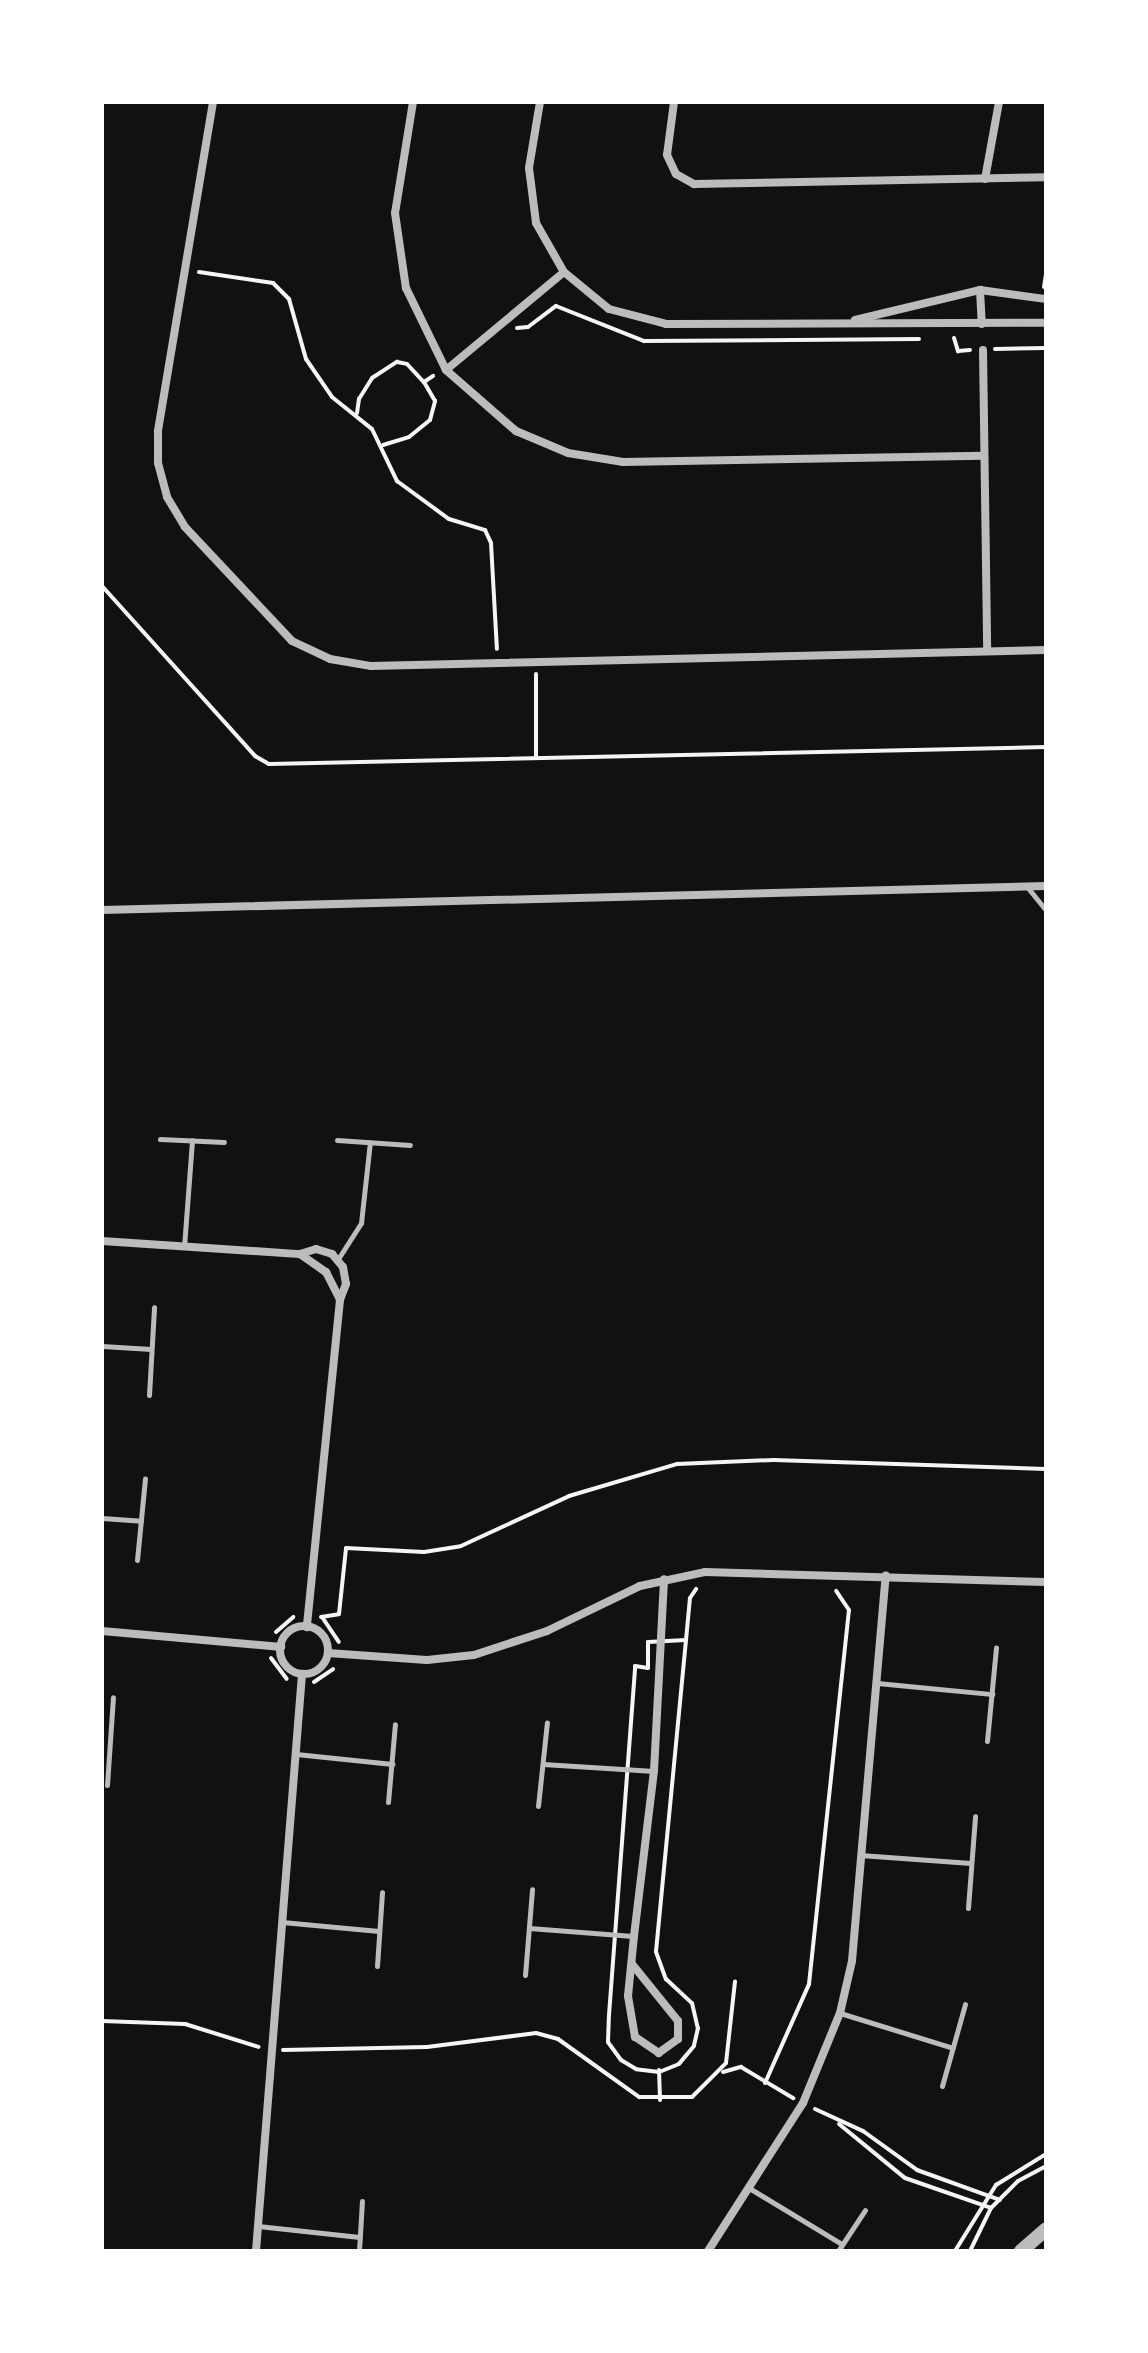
<!DOCTYPE html>
<html>
<head>
<meta charset="utf-8">
<style>
	body { margin:0 }
	#map { position:relative; width:1148px; height:2353px; overflow:hidden; background:#111; font-family:Raleway,sans-serif }
	div>[style] { position:absolute }
	[style*='--x'] { left:calc(var(--x)*1px); top:calc(var(--y)*1px); width:calc(var(--w)*1px); rotate:calc(var(--a)*1deg) }
	.path>* { height:4px; margin:-2px; padding:0 2px; transform-origin:2px; border-radius:2px; background:#f5f5f5 }
	.service>* { height:5px; margin:-2.5px; padding:0 2.5px; transform-origin:2.5px; border-radius:2.5px; background:#bcbcbc }
	.minor>* { height:8px; margin:-4px; padding:0 4px; transform-origin:4px; border-radius:4px; background:#bcbcbc }
	.minor>.ring { margin:-4px; padding:0; box-sizing:content-box; background:none; border:8px solid #bcbcbc; border-radius:50% }
	.tertiary>* { height:14px; margin:-7px; padding:0 7px; transform-origin:7px; border-radius:7px; background:#bcbcbc }
	span { translate:-50% -50%; white-space:nowrap; text-align:center; line-height:1.15; -webkit-text-stroke:6px #fff; paint-order:stroke }
	.frame { position:absolute; inset:0; border:104px solid #fff; pointer-events:none }
</style>
</head>
<body>
<div id="map">
	<div class="path">
		<div style="--x:199;--y:272;--w:75;--a:8.5"></div>
		<div style="--x:273;--y:283;--w:23;--a:45"></div>
		<div style="--x:289;--y:299;--w:62;--a:74.2"></div>
		<div style="--x:306;--y:359;--w:46;--a:55.6"></div>
		<div style="--x:332;--y:397;--w:51;--a:38.7"></div>
		<div style="--x:372;--y:429;--w:58;--a:64.3"></div>
		<div style="--x:397;--y:481;--w:64;--a:36.2"></div>
		<div style="--x:449;--y:519;--w:38;--a:17"></div>
		<div style="--x:485;--y:530;--w:14;--a:65"></div>
		<div style="--x:491;--y:543;--w:106;--a:86.8"></div>
		<div style="--x:1044;--y:287;--w:13;--a:-81"></div>
		<div style="--x:517;--y:328;--w:11;--a:-5"></div>
		<div style="--x:528;--y:327;--w:35;--a:-37"></div>
		<div style="--x:556;--y:306;--w:95;--a:21.7"></div>
		<div style="--x:644;--y:341;--w:275;--a:-0.4"></div>
		<div style="--x:954;--y:338;--w:14;--a:73"></div>
		<div style="--x:958;--y:351;--w:12;--a:-5"></div>
		<div style="--x:995;--y:349;--w:51;--a:-1.1"></div>
		<div style="--x:357;--y:413;--w:14;--a:-82"></div>
		<div style="--x:359;--y:399;--w:25;--a:-58"></div>
		<div style="--x:372;--y:378;--w:30;--a:-33"></div>
		<div style="--x:397;--y:362;--w:10;--a:11"></div>
		<div style="--x:407;--y:364;--w:25;--a:47"></div>
		<div style="--x:424;--y:382;--w:11;--a:-34"></div>
		<div style="--x:383;--y:445;--w:27;--a:-17"></div>
		<div style="--x:409;--y:437;--w:27;--a:-39"></div>
		<div style="--x:430;--y:420;--w:20;--a:-75"></div>
		<div style="--x:435;--y:401;--w:22;--a:-120"></div>
		<div style="--x:102;--y:586;--w:229;--a:48"></div>
		<div style="--x:255;--y:756;--w:16;--a:30"></div>
		<div style="--x:269;--y:764;--w:777;--a:-1.25"></div>
		<div style="--x:536;--y:757;--w:83;--a:-90"></div>
		<div style="--x:102;--y:934;--w:12;--a:90"></div>
		<div style="--x:321;--y:1617;--w:18;--a:-9"></div>
		<div style="--x:339;--y:1614;--w:66;--a:-83.9"></div>
		<div style="--x:346;--y:1548;--w:78;--a:2.9"></div>
		<div style="--x:424;--y:1552;--w:37;--a:-9"></div>
		<div style="--x:461;--y:1546;--w:119;--a:-24.8"></div>
		<div style="--x:569;--y:1496;--w:113;--a:-16.5"></div>
		<div style="--x:677;--y:1464;--w:97;--a:-2.4"></div>
		<div style="--x:774;--y:1460;--w:272;--a:1.9"></div>
		<div style="--x:322;--y:1617;--w:30;--a:56"></div>
		<div style="--x:276;--y:1632;--w:23;--a:-41"></div>
		<div style="--x:686;--y:1640;--w:313;--a:95.5"></div>
		<div style="--x:656;--y:1952;--w:29;--a:70"></div>
		<div style="--x:666;--y:1979;--w:35;--a:43"></div>
		<div style="--x:692;--y:2003;--w:26;--a:77"></div>
		<div style="--x:698;--y:2028;--w:18;--a:103"></div>
		<div style="--x:694;--y:2046;--w:23;--a:130"></div>
		<div style="--x:679;--y:2064;--w:22;--a:158"></div>
		<div style="--x:659;--y:2072;--w:23;--a:-173"></div>
		<div style="--x:636;--y:2069;--w:17;--a:-149"></div>
		<div style="--x:621;--y:2060;--w:22;--a:-126"></div>
		<div style="--x:608;--y:2042;--w:27;--a:-88"></div>
		<div style="--x:609;--y:2015;--w:350;--a:-85.7"></div>
		<div style="--x:635;--y:1666;--w:13;--a:9"></div>
		<div style="--x:648;--y:1668;--w:26;--a:-90"></div>
		<div style="--x:648;--y:1642;--w:38;--a:-3"></div>
		<div style="--x:686;--y:1640;--w:42;--a:-84.6"></div>
		<div style="--x:690;--y:1598;--w:11;--a:-56"></div>
		<div style="--x:271;--y:1658;--w:26;--a:53"></div>
		<div style="--x:314;--y:1682;--w:23;--a:-34"></div>
		<div style="--x:102;--y:2021;--w:83;--a:2.1"></div>
		<div style="--x:185;--y:2024;--w:77;--a:17.3"></div>
		<div style="--x:283;--y:2050;--w:144;--a:-1.2"></div>
		<div style="--x:427;--y:2047;--w:110;--a:-7.3"></div>
		<div style="--x:536;--y:2033;--w:23;--a:15"></div>
		<div style="--x:558;--y:2039;--w:100;--a:35.6"></div>
		<div style="--x:639;--y:2097;--w:53;--a:0"></div>
		<div style="--x:692;--y:2097;--w:48;--a:-45"></div>
		<div style="--x:726;--y:2063;--w:82;--a:-83.7"></div>
		<div style="--x:659;--y:2070;--w:30;--a:88"></div>
		<div style="--x:723;--y:2072;--w:19;--a:-16"></div>
		<div style="--x:741;--y:2067;--w:61;--a:30.8"></div>
		<div style="--x:765;--y:2083;--w:108;--a:-66"></div>
		<div style="--x:809;--y:1984;--w:376;--a:-83.9"></div>
		<div style="--x:849;--y:1610;--w:23;--a:-124"></div>
		<div style="--x:815;--y:2109;--w:53;--a:24.6"></div>
		<div style="--x:863;--y:2131;--w:67;--a:35.8"></div>
		<div style="--x:917;--y:2170;--w:88;--a:19.9"></div>
		<div style="--x:839;--y:2124;--w:85;--a:39.3"></div>
		<div style="--x:905;--y:2178;--w:91;--a:19.2"></div>
		<div style="--x:955;--y:2251;--w:78;--a:-58.2"></div>
		<div style="--x:996;--y:2185;--w:59;--a:-31.8"></div>
		<div style="--x:970;--y:2251;--w:48;--a:-64"></div>
		<div style="--x:991;--y:2208;--w:38;--a:-45"></div>
		<div style="--x:1018;--y:2181;--w:32;--a:-28"></div>
	</div>
	<div class="service">
		<div style="--x:1028;--y:888;--w:28;--a:51"></div>
		<div style="--x:160;--y:1139;--w:64;--a:2.7"></div>
		<div style="--x:337;--y:1140;--w:73;--a:3.9"></div>
		<div style="--x:184;--y:1247;--w:107;--a:-85.7"></div>
		<div style="--x:338;--y:1259;--w:43;--a:-57.4"></div>
		<div style="--x:361;--y:1223;--w:81;--a:-83.7"></div>
		<div style="--x:102;--y:1346;--w:49;--a:3.5"></div>
		<div style="--x:149;--y:1395;--w:88;--a:-86.7"></div>
		<div style="--x:102;--y:1518;--w:39;--a:4"></div>
		<div style="--x:137;--y:1560;--w:82;--a:-84.4"></div>
		<div style="--x:877;--y:1683;--w:116;--a:5.5"></div>
		<div style="--x:987;--y:1741;--w:94;--a:-84.5"></div>
		<div style="--x:296;--y:1754;--w:97;--a:5.9"></div>
		<div style="--x:543;--y:1764;--w:111;--a:3.6"></div>
		<div style="--x:107;--y:1785;--w:88;--a:-86.1"></div>
		<div style="--x:388;--y:1802;--w:78;--a:-84.9"></div>
		<div style="--x:538;--y:1806;--w:84;--a:-83.9"></div>
		<div style="--x:860;--y:1855;--w:111;--a:4.1"></div>
		<div style="--x:968;--y:1908;--w:92;--a:-85.6"></div>
		<div style="--x:282;--y:1922;--w:97;--a:5.3"></div>
		<div style="--x:529;--y:1928;--w:104;--a:4.4"></div>
		<div style="--x:377;--y:1966;--w:74;--a:-86.1"></div>
		<div style="--x:525;--y:1975;--w:86;--a:-85.3"></div>
		<div style="--x:840;--y:2013;--w:118;--a:17.2"></div>
		<div style="--x:942;--y:2086;--w:85;--a:-74.3"></div>
		<div style="--x:749;--y:2188;--w:109;--a:31.1"></div>
		<div style="--x:258;--y:2226;--w:102;--a:6.2"></div>
		<div style="--x:359;--y:2251;--w:50;--a:-86.6"></div>
		<div style="--x:838;--y:2251;--w:49;--a:-56.6"></div>
	</div>
	<div class="minor">
		<div style="--x:213;--y:102;--w:334;--a:99.5"></div>
		<div style="--x:158;--y:431;--w:32;--a:90"></div>
		<div style="--x:158;--y:463;--w:35;--a:75"></div>
		<div style="--x:167;--y:497;--w:35;--a:59"></div>
		<div style="--x:185;--y:527;--w:156;--a:46.8"></div>
		<div style="--x:292;--y:641;--w:42;--a:25.3"></div>
		<div style="--x:330;--y:659;--w:42;--a:9.7"></div>
		<div style="--x:371;--y:666;--w:675;--a:-1.36"></div>
		<div style="--x:413;--y:102;--w:112;--a:99.2"></div>
		<div style="--x:395;--y:213;--w:76;--a:81.7"></div>
		<div style="--x:406;--y:288;--w:91;--a:64"></div>
		<div style="--x:446;--y:370;--w:93;--a:41.1"></div>
		<div style="--x:516;--y:431;--w:56;--a:22.9"></div>
		<div style="--x:568;--y:453;--w:56;--a:9.3"></div>
		<div style="--x:623;--y:462;--w:361;--a:-1"></div>
		<div style="--x:540;--y:102;--w:67;--a:99.5"></div>
		<div style="--x:529;--y:168;--w:55;--a:82.7"></div>
		<div style="--x:536;--y:223;--w:56;--a:60.3"></div>
		<div style="--x:564;--y:272;--w:58;--a:39.4"></div>
		<div style="--x:609;--y:309;--w:59;--a:14.7"></div>
		<div style="--x:666;--y:324;--w:380;--a:-0.2"></div>
		<div style="--x:674;--y:102;--w:53;--a:97.5"></div>
		<div style="--x:667;--y:155;--w:21;--a:65"></div>
		<div style="--x:676;--y:174;--w:21;--a:29"></div>
		<div style="--x:694;--y:184;--w:352;--a:-1.1"></div>
		<div style="--x:985;--y:179;--w:78;--a:-79.7"></div>
		<div style="--x:980;--y:290;--w:34;--a:87"></div>
		<div style="--x:855;--y:320;--w:129;--a:-13.5"></div>
		<div style="--x:980;--y:290;--w:67;--a:7.8"></div>
		<div style="--x:983;--y:350;--w:300;--a:89.2"></div>
		<div style="--x:446;--y:370;--w:153;--a:-39.7"></div>
		<div style="--x:102;--y:910;--w:944;--a:-1.46"></div>
		<div style="--x:102;--y:1241;--w:198;--a:3.8"></div>
		<div style="--x:300;--y:1254;--w:32;--a:35"></div>
		<div style="--x:326;--y:1272;--w:31;--a:63"></div>
		<div style="--x:300;--y:1254;--w:17;--a:-17"></div>
		<div style="--x:316;--y:1249;--w:17;--a:17"></div>
		<div style="--x:332;--y:1254;--w:17;--a:50"></div>
		<div style="--x:343;--y:1267;--w:17;--a:80"></div>
		<div style="--x:346;--y:1284;--w:17;--a:111"></div>
		<div style="--x:340;--y:1300;--w:329;--a:95.8"></div>
		<div class="ring" style="left:280px;top:1626px;width:40px;height:40px"></div>
		<div style="--x:102;--y:1631;--w:180;--a:5.1"></div>
		<div style="--x:328;--y:1653;--w:99;--a:4"></div>
		<div style="--x:427;--y:1660;--w:47;--a:-6.1"></div>
		<div style="--x:474;--y:1655;--w:77;--a:-18.2"></div>
		<div style="--x:547;--y:1631;--w:103;--a:-25.8"></div>
		<div style="--x:640;--y:1586;--w:66;--a:-12.2"></div>
		<div style="--x:705;--y:1572;--w:341;--a:1.7"></div>
		<div style="--x:632;--y:1964;--w:73;--a:51.1"></div>
		<div style="--x:678;--y:2021;--w:18;--a:90"></div>
		<div style="--x:678;--y:2039;--w:24;--a:144"></div>
		<div style="--x:659;--y:2053;--w:29;--a:-146"></div>
		<div style="--x:635;--y:2037;--w:42;--a:-99.7"></div>
		<div style="--x:628;--y:1996;--w:60;--a:-84.3"></div>
		<div style="--x:634;--y:1936;--w:166;--a:-83.1"></div>
		<div style="--x:654;--y:1771;--w:192;--a:-87"></div>
		<div style="--x:256;--y:2251;--w:579;--a:-85.44"></div>
		<div style="--x:708;--y:2251;--w:176;--a:-57.3"></div>
		<div style="--x:803;--y:2103;--w:97;--a:-67.7"></div>
		<div style="--x:840;--y:2013;--w:53;--a:-77"></div>
		<div style="--x:852;--y:1961;--w:387;--a:-85"></div>
	</div>
	<div class="tertiary">
		<div style="--x:1021;--y:2251;--w:33;--a:-41"></div>
	</div>
	<div class="frame"></div>
</div>
</body>
</html>
